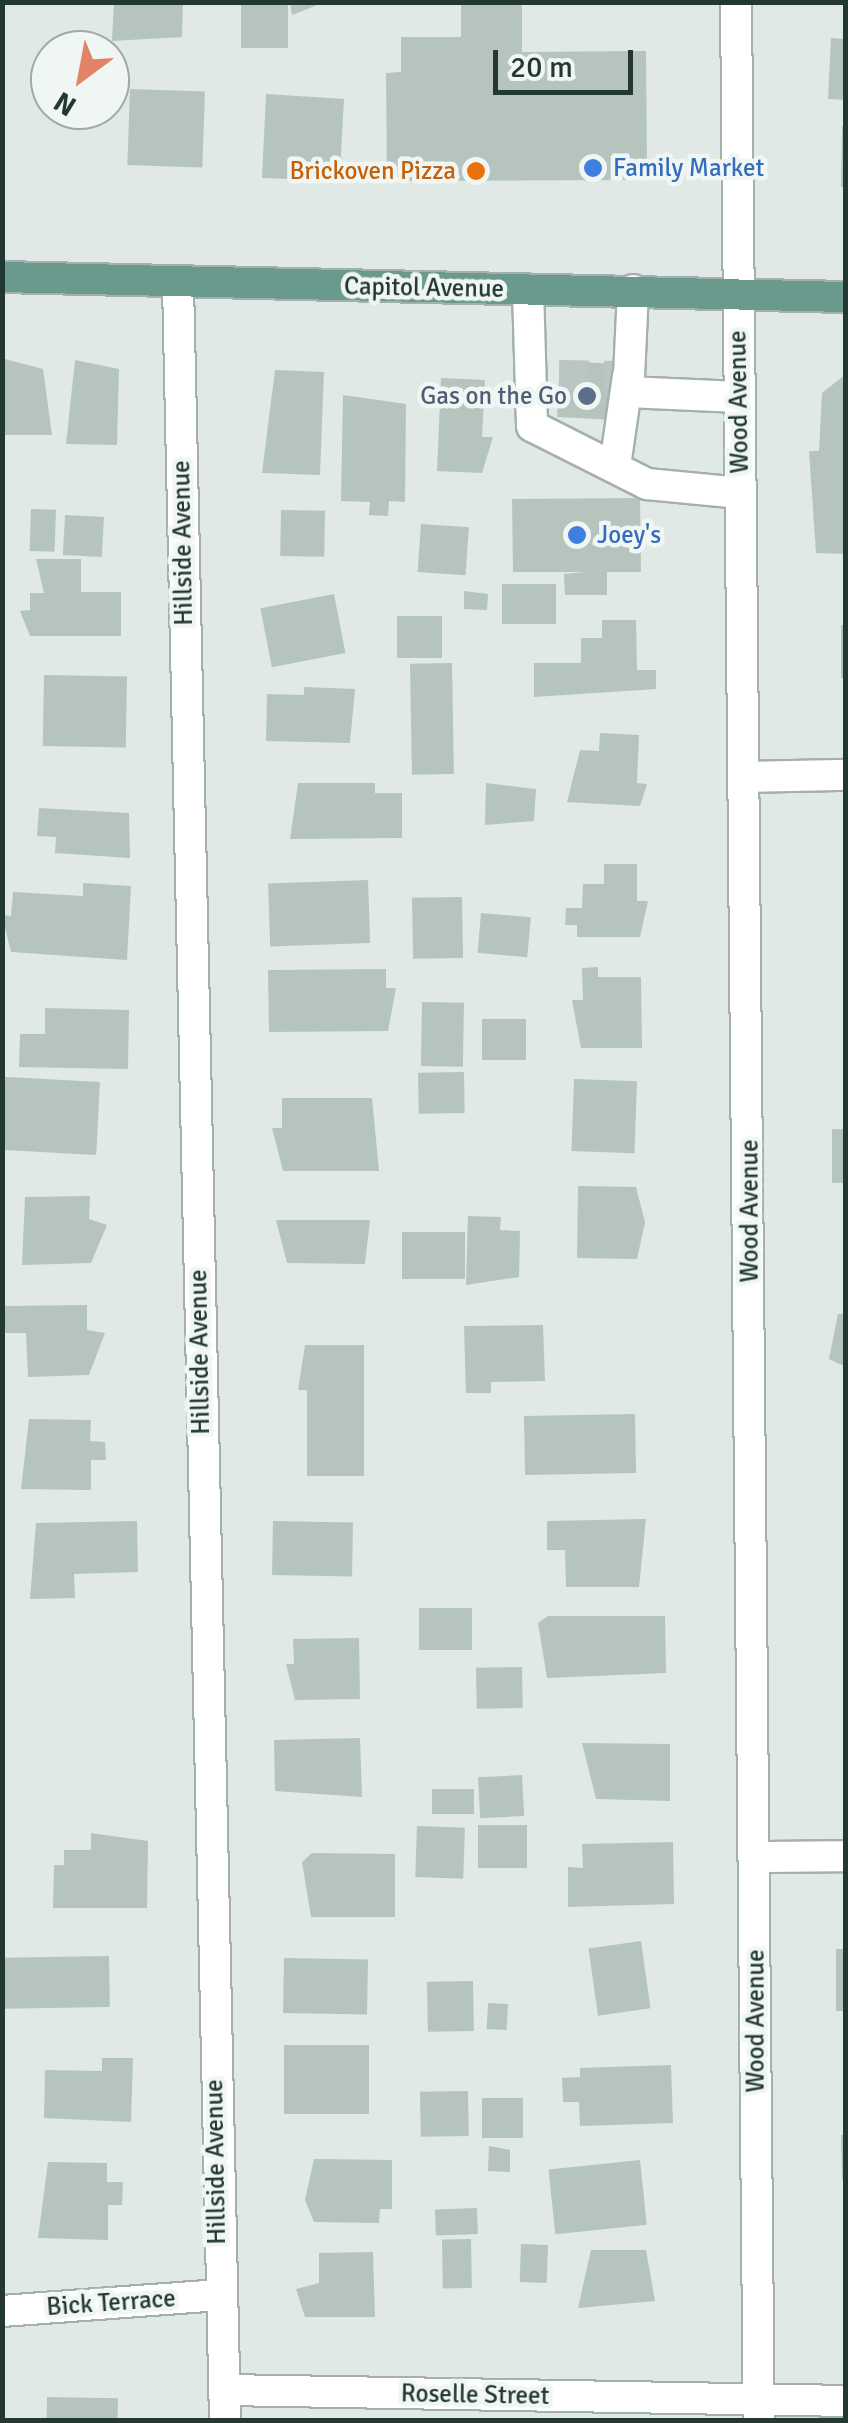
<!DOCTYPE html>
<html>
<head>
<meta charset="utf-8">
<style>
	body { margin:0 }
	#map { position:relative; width:848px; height:2423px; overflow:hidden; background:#e0e9e5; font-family:Signika,sans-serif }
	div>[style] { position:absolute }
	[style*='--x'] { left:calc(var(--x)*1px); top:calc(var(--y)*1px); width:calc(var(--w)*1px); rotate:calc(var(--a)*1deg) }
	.building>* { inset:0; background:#b6c4be; transform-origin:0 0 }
	.minor-tunnel>* { height:30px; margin-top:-15px; transform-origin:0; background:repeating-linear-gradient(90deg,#bac6c1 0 30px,transparent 0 45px) }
	.roads { filter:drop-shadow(2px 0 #a4b0ac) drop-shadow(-2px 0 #a4b0ac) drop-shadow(0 2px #a4b0ac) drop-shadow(0 -2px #a4b0ac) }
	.minor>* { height:30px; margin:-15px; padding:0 15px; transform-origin:15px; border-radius:15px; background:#fff }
	.major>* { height:30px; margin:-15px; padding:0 15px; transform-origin:15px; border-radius:15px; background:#6a9a8d }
	.dots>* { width:28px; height:28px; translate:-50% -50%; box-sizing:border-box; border:5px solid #f0f6f3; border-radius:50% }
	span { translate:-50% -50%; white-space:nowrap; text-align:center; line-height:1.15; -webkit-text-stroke:9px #f0f6f3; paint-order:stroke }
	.shop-label { font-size:25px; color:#366cbe }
	.left { translate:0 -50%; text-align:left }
	.food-label { font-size:25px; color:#c56008 }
	.right { translate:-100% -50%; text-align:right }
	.street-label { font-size:25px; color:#233832 }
	.service-label { font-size:25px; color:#4e5e75 }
	.frame { position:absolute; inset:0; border:5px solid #233832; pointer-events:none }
	.north { position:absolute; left:30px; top:30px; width:100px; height:100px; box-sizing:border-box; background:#f0f6f3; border:2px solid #9eaaa6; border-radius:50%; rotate:212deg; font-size:28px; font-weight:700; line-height:40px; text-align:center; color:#233832 }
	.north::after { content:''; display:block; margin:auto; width:35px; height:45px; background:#e28266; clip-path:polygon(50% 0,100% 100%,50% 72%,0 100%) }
	.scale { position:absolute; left:493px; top:50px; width:140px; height:45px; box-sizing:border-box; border:5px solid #233832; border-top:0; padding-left:12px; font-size:30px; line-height:35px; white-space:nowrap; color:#233832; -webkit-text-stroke:8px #f0f6f3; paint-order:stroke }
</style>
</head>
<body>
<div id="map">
	<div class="building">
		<div style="clip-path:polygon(114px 2px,183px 2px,182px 37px,112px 41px)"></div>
		<div style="left:241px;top:2px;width:47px;height:46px"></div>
		<div style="clip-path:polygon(290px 2px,325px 2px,292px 15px)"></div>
		<div style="clip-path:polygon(461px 3px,522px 3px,522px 52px,646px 51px,647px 167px,633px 180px,387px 181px,386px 73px,401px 72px,401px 37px,461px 37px)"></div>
		<div style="clip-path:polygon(831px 38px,846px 39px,846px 100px,828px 99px)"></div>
		<div style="left:130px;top:89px;width:75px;height:76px;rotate:2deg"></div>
		<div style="clip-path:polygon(266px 94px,344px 99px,340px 172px,290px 168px,289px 179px,262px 178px)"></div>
		<div style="clip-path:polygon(842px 126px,846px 126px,846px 187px,841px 187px)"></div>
		<div style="clip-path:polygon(5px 359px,43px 369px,52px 435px,2px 435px)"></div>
		<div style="clip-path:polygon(75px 360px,119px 369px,117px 445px,66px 444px)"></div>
		<div style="left:560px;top:361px;width:58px;height:56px;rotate:3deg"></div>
		<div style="clip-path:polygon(275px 370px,324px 372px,320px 475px,262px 473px)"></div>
		<div style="clip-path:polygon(846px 374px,846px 554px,816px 553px,809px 451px,819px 451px,822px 393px)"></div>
		<div style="clip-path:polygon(441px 378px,485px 380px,482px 437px,493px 437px,482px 473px,437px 471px)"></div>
		<div style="clip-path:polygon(343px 395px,406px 404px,405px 502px,389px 501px,388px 516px,369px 515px,370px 502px,341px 501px)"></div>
		<div style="clip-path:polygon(640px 498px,641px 572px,607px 572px,607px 595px,565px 595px,564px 574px,586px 572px,513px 572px,512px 499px)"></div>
		<div style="left:31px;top:509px;width:25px;height:42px;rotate:2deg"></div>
		<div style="left:281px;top:510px;width:44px;height:46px;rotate:1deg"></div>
		<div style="left:65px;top:515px;width:39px;height:40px;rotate:3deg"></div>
		<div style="left:421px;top:524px;width:48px;height:48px;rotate:4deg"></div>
		<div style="clip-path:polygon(36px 559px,81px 559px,81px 592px,121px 592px,121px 636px,30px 636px,20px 611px,30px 610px,30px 593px,44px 593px)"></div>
		<div style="left:502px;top:584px;width:54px;height:40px"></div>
		<div style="clip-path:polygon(464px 591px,488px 594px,487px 610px,464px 609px)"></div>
		<div style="left:334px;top:594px;width:60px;height:75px;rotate:79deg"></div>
		<div style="left:442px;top:616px;width:42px;height:45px;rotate:90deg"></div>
		<div style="clip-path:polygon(602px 620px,636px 620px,637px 670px,656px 670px,656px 689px,534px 697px,534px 663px,581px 663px,581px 638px,602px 638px)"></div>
		<div style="left:841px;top:625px;width:5px;height:53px"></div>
		<div style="left:452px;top:663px;width:111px;height:42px;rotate:89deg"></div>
		<div style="left:44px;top:675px;width:83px;height:71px;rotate:1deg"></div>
		<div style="clip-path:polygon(304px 687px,355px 689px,350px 743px,266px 741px,267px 694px,304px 695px)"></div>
		<div style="clip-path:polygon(600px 733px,639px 735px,637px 783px,647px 784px,640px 806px,567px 802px,580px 750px,599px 751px)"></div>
		<div style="clip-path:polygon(298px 783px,375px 783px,375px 793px,402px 793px,402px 838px,290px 839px)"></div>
		<div style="clip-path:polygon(486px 783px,536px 789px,534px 821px,485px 825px)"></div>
		<div style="clip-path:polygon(39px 808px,129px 813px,130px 858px,55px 853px,56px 837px,37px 836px)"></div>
		<div style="clip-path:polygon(604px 864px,637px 864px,637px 901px,648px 901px,640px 937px,577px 937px,577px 925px,565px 925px,566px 908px,582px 908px,583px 884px,604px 884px)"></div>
		<div style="left:368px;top:880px;width:63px;height:100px;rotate:88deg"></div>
		<div style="clip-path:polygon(83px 883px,131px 886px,127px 960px,11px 952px,2px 915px,11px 916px,13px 892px,83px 896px)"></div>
		<div style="left:462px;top:897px;width:61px;height:50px;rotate:89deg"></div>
		<div style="left:481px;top:913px;width:50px;height:40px;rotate:5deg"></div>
		<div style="clip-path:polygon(598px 967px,598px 977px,641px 977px,642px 1048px,581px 1048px,572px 1000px,583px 1000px,582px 968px)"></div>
		<div style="clip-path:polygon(386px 969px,386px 988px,396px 988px,388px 1031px,269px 1032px,268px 970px)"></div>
		<div style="left:422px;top:1002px;width:42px;height:64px;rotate:1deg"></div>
		<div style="clip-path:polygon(45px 1008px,129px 1010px,128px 1069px,19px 1067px,20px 1034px,45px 1034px)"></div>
		<div style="left:526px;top:1019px;width:41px;height:44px;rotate:90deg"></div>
		<div style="left:464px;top:1072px;width:41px;height:46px;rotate:89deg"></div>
		<div style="left:574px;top:1079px;width:63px;height:72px;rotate:2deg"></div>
		<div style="left:100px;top:1082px;width:73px;height:98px;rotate:93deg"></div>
		<div style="clip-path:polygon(282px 1098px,372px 1098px,379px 1171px,283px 1171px,272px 1128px,282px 1128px)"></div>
		<div style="left:832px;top:1129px;width:14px;height:54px"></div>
		<div style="clip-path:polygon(578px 1186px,636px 1187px,645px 1222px,637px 1259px,577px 1258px)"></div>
		<div style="clip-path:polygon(90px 1196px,89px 1219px,107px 1225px,91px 1263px,22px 1265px,25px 1197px)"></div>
		<div style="clip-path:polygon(468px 1216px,501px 1217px,500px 1230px,520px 1231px,519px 1277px,466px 1285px)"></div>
		<div style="clip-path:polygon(276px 1220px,370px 1220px,365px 1264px,287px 1263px)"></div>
		<div style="left:465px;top:1232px;width:47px;height:63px;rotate:90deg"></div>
		<div style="clip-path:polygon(87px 1305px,87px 1330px,105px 1333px,89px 1375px,28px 1377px,26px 1333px,4px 1333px,4px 1306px)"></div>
		<div style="clip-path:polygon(838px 1314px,846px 1314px,846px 1367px,829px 1359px)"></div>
		<div style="clip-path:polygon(543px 1325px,545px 1381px,491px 1382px,491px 1393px,466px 1393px,464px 1326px)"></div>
		<div style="clip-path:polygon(305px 1345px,364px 1345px,364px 1476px,307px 1476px,307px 1390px,298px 1390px)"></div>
		<div style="left:635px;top:1414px;width:59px;height:111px;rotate:89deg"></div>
		<div style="clip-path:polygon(29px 1419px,91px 1420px,90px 1441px,105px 1442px,106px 1460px,91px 1460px,91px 1490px,21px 1489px)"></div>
		<div style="clip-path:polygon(646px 1519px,639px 1587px,566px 1587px,565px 1550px,547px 1550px,547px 1521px)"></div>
		<div style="clip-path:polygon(137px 1521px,138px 1572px,74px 1574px,75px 1598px,30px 1599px,36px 1523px)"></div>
		<div style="left:273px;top:1521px;width:80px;height:54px;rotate:1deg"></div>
		<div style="left:472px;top:1608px;width:42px;height:53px;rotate:90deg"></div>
		<div style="clip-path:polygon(548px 1616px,665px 1616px,666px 1673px,547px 1678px,538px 1623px)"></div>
		<div style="clip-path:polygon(359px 1638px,360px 1699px,295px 1700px,286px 1664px,294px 1664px,293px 1639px)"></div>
		<div style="left:522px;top:1667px;width:41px;height:46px;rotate:89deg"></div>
		<div style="clip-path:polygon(360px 1738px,362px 1797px,275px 1791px,274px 1740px)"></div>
		<div style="clip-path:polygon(582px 1743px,670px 1744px,670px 1801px,596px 1799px)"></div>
		<div style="left:522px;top:1775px;width:41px;height:44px;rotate:87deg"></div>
		<div style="left:474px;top:1789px;width:25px;height:42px;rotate:90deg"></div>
		<div style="left:478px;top:1825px;width:49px;height:43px"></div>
		<div style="left:417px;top:1826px;width:48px;height:51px;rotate:2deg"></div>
		<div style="clip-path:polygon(91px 1833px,148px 1841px,147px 1908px,53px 1908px,54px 1865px,64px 1865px,64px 1850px,91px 1850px)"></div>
		<div style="clip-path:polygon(673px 1842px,674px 1904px,568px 1907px,568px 1867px,583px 1868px,582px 1844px)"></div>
		<div style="clip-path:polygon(312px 1853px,395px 1854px,395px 1917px,311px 1917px,302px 1862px)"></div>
		<div style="left:641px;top:1941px;width:68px;height:53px;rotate:82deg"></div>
		<div style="left:836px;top:1949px;width:10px;height:62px"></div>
		<div style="left:109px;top:1956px;width:51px;height:107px;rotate:89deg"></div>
		<div style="left:284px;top:1958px;width:84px;height:55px;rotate:1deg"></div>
		<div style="left:473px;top:1981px;width:50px;height:46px;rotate:89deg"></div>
		<div style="left:488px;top:2003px;width:20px;height:26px;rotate:3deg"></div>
		<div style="left:284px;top:2045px;width:85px;height:69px"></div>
		<div style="clip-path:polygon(102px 2058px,133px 2058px,131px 2122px,44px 2118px,45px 2070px,102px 2071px)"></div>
		<div style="clip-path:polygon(671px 2065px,673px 2123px,580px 2126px,579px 2102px,563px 2102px,562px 2078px,580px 2077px,580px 2068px)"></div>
		<div style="left:468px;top:2091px;width:45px;height:48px;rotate:89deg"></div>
		<div style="left:482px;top:2098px;width:41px;height:40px"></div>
		<div style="clip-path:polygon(841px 2135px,846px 2135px,846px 2179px,842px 2179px)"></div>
		<div style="clip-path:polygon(489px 2146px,510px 2150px,510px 2172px,488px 2171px)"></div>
		<div style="clip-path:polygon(314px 2159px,392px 2160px,392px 2209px,380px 2209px,379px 2223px,314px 2222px,305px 2200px)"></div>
		<div style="left:640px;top:2160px;width:65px;height:92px;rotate:84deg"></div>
		<div style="clip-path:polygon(48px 2162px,107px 2163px,107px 2182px,123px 2182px,122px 2205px,108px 2205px,108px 2240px,38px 2238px)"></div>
		<div style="left:477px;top:2208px;width:26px;height:42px;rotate:88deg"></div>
		<div style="left:471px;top:2239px;width:49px;height:29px;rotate:89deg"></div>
		<div style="left:521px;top:2244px;width:27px;height:38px;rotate:2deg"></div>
		<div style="clip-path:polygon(591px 2250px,646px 2250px,655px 2301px,578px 2308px)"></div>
		<div style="clip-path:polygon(373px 2252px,375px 2317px,305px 2317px,296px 2289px,319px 2283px,319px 2253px)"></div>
		<div style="left:47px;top:2397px;width:71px;height:23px;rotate:1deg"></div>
	</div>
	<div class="minor-tunnel">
		<div style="--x:559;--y:375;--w:58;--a:1"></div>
	</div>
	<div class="roads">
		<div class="minor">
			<div style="--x:736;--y:2;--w:2418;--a:89.46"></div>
			<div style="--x:178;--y:284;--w:2137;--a:88.74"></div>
			<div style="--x:528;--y:290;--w:136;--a:88.3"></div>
			<div style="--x:532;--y:426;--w:129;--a:26.8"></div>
			<div style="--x:647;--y:484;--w:94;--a:5.5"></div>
			<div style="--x:629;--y:376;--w:86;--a:-87.3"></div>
			<div style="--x:627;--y:392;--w:112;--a:2.6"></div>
			<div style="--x:615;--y:466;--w:91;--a:-81.8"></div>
			<div style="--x:747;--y:777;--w:99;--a:-1.2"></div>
			<div style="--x:756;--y:1857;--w:90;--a:-0.6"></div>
			<div style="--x:2;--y:2311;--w:218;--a:-4.2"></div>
			<div style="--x:225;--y:2390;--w:621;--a:1.01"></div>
		</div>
		<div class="major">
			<div style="--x:2;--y:277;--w:844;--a:1.36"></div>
		</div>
	</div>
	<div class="dots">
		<div style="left:593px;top:168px;background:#3f7fe0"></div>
		<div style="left:476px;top:171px;background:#e8710a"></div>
		<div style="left:587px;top:396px;background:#5c6f8a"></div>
		<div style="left:577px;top:535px;background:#3f7fe0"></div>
	</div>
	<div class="shop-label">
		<span class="left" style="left:613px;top:168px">Family Market</span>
		<span class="left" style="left:597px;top:535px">Joey's</span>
	</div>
	<div class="food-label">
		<span class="right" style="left:456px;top:171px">Brickoven Pizza</span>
	</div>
	<div class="street-label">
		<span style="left:424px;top:288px;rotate:1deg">Capitol Avenue</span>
		<span style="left:739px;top:402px;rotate:-91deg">Wood Avenue</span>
		<span style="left:183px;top:543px;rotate:-91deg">Hillside Avenue</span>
		<span style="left:750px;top:1211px;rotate:-90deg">Wood Avenue</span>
		<span style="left:200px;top:1352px;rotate:-91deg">Hillside Avenue</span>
		<span style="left:756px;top:2021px;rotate:-90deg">Wood Avenue</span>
		<span style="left:216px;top:2162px;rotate:-91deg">Hillside Avenue</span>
		<span style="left:111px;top:2303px;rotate:-4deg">Bick Terrace</span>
		<span style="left:475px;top:2395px;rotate:1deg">Roselle Street</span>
	</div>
	<div class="service-label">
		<span class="right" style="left:567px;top:396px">Gas on the Go</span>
	</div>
	<div class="frame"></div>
	<div class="north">N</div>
	<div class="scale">20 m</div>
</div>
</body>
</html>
